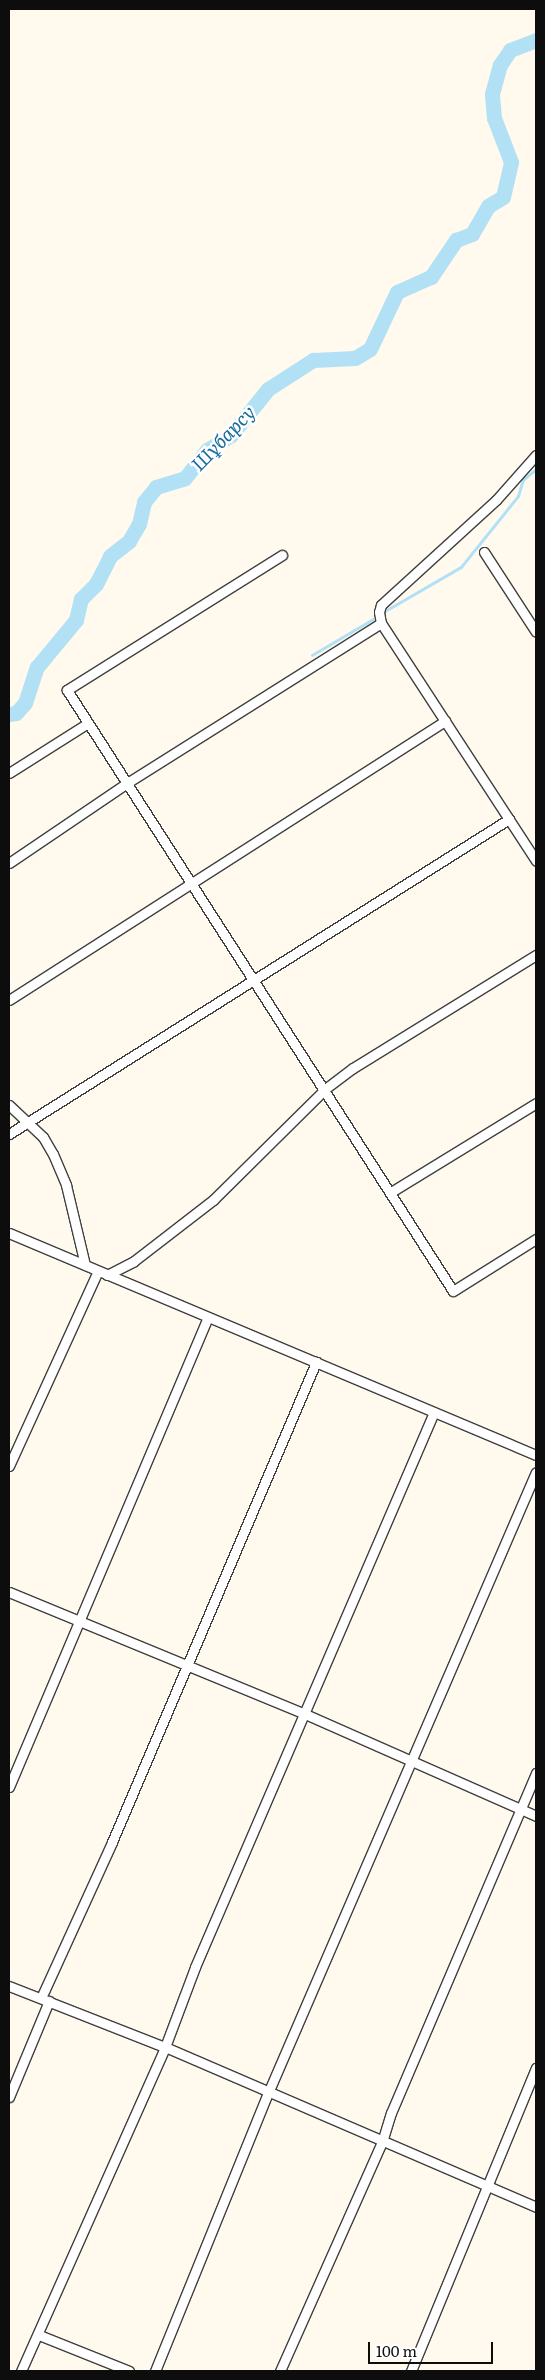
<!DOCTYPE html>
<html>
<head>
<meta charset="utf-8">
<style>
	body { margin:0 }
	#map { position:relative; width:545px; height:2380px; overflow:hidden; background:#fffaed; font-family:Literata,serif }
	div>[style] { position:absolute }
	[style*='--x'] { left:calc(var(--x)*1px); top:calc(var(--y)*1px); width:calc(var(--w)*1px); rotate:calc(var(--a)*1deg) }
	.stream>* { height:2.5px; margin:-1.25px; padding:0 1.25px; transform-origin:1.25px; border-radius:1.25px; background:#b2e1f5 }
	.river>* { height:15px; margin:-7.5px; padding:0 7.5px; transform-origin:7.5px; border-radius:7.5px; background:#b2e1f5 }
	.roads { filter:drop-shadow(1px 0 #404040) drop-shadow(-1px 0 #404040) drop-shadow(0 1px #404040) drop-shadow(0 -1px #404040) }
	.minor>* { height:9px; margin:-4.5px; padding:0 4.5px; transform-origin:4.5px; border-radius:4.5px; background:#fff }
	span { translate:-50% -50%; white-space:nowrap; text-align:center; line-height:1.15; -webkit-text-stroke:5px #fff; paint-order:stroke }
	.water-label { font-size:19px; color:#186c9d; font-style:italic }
	.frame { position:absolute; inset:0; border:10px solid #0d0d0d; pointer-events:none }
	.scale { position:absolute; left:368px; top:2342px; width:125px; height:22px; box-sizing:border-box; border:2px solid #0d0d0d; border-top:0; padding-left:6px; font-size:15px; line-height:18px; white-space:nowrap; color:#0d0d0d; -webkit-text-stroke:4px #fff; paint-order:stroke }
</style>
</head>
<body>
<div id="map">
	<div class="stream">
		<div style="--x:385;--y:611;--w:88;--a:-30.1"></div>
		<div style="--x:461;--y:567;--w:91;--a:-51.2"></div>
		<div style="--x:518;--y:496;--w:17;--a:-73"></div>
		<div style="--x:523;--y:480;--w:17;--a:-40"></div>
		<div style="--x:312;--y:655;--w:71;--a:-30.5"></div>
	</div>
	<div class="river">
		<div style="--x:9;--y:714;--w:7;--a:-8"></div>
		<div style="--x:16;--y:713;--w:13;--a:-48"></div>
		<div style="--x:25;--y:703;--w:38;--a:-72"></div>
		<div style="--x:37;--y:667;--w:61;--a:-50.3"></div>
		<div style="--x:76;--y:620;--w:22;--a:-77"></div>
		<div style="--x:81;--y:599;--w:21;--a:-45"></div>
		<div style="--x:96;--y:584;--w:31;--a:-63"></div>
		<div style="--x:110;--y:556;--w:24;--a:-38"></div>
		<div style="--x:129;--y:541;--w:20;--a:-60"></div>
		<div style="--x:139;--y:524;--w:23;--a:-77"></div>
		<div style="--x:144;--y:502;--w:19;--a:-51"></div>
		<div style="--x:156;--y:487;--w:30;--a:-17"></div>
		<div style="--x:185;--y:478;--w:36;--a:-52"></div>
		<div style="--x:207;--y:450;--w:28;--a:-32"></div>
		<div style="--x:231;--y:435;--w:59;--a:-51.2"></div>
		<div style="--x:268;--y:389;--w:54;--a:-32.8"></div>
		<div style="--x:313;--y:360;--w:42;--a:-2.7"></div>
		<div style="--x:355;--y:358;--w:17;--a:-31"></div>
		<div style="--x:370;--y:349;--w:63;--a:-64.7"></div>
		<div style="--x:397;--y:292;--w:37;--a:-24"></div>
		<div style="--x:431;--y:277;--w:45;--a:-56"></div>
		<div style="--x:456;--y:240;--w:17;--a:-21"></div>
		<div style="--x:472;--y:234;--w:32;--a:-60"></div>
		<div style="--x:488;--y:206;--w:17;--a:-31"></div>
		<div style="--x:503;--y:197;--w:36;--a:-77"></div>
		<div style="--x:511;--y:162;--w:47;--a:-111.1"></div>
		<div style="--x:494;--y:118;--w:24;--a:-95"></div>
		<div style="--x:492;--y:94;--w:30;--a:-75"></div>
		<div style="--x:500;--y:65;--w:18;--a:-56"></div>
		<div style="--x:510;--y:50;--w:28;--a:-21"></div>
	</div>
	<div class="roads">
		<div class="minor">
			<div style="--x:536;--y:455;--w:60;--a:131.6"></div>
			<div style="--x:496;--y:500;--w:156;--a:137.6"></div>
			<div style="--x:381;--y:605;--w:7;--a:106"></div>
			<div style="--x:379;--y:612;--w:11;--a:80"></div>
			<div style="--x:381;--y:623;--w:284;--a:56.9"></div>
			<div style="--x:484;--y:552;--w:95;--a:57"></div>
			<div style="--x:282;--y:555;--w:254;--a:147.9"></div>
			<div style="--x:67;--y:690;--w:714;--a:57.29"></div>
			<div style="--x:453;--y:1291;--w:98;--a:-32.1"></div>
			<div style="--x:9;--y:773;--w:93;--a:-32.3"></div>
			<div style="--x:9;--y:863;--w:143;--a:-34.1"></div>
			<div style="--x:127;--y:783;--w:300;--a:-32.2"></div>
			<div style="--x:9;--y:1000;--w:518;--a:-32.62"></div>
			<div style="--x:9;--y:1105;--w:47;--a:43.3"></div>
			<div style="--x:43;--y:1137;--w:20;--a:60"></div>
			<div style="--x:53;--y:1154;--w:34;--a:67"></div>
			<div style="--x:66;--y:1185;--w:82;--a:76.6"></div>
			<div style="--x:9;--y:1134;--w:591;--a:-32.21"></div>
			<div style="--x:391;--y:1192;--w:170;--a:-31.5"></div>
			<div style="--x:9;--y:1233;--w:572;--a:22.84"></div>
			<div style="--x:107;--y:1275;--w:30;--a:-27"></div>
			<div style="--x:134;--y:1261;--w:100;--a:-37.7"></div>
			<div style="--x:213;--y:1200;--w:158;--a:-44.7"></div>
			<div style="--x:325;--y:1089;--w:35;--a:-37"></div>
			<div style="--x:353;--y:1068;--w:215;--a:-31.7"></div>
			<div style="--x:9;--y:1466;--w:214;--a:-65.5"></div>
			<div style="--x:9;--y:1592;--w:320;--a:22.4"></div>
			<div style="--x:305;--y:1714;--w:253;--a:23.8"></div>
			<div style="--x:9;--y:1787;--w:510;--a:-67.05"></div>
			<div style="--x:9;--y:1986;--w:168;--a:21.4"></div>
			<div style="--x:165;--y:2047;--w:404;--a:23.3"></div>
			<div style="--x:41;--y:1998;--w:171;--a:-65.5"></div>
			<div style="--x:112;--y:1842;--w:522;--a:-66.97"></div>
			<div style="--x:9;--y:2097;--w:104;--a:-67.4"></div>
			<div style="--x:39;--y:2335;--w:97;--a:21.8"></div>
			<div style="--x:21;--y:2371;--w:355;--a:-66"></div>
			<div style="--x:165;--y:2047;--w:85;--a:-69.4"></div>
			<div style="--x:195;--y:1967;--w:604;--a:-66.7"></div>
			<div style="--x:155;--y:2371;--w:300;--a:-67.9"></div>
			<div style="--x:268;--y:2093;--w:676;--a:-66.66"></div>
			<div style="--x:280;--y:2371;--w:251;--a:-66"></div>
			<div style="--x:382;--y:2142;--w:30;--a:-73"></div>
			<div style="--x:391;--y:2113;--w:370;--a:-66.9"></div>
			<div style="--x:411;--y:2371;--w:328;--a:-67.6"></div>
		</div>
	</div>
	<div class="water-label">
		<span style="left:223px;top:438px;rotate:-46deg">Шұбарсу</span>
	</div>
	<div class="frame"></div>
	<div class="scale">100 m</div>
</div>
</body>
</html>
